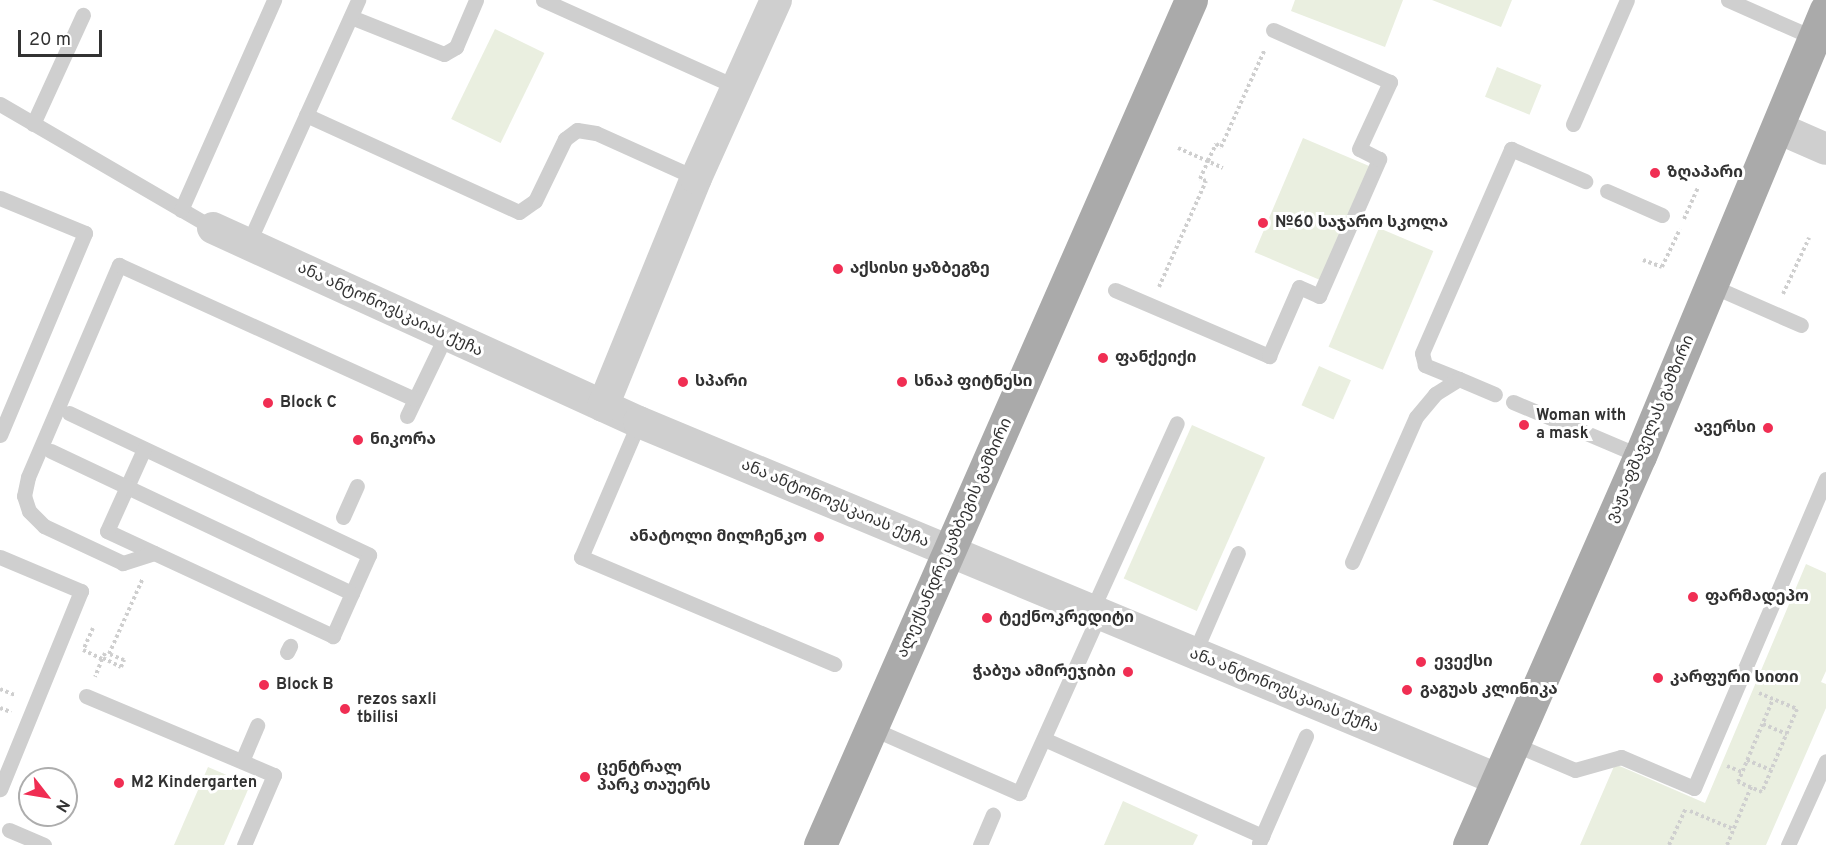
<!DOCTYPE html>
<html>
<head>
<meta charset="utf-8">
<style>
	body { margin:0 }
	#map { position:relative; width:1826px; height:845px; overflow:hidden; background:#fff; font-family:Overpass,"Noto Sans Georgian",sans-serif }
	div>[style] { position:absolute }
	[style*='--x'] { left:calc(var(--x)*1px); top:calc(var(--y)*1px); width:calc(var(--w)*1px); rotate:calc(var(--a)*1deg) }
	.green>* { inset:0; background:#eaefe0; transform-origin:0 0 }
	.path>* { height:4px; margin-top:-2px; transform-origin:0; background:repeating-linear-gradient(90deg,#cfcfcf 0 3px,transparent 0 6px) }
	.lane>* { height:15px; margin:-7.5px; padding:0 7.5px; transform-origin:7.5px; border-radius:7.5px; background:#cfcfcf }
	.street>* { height:32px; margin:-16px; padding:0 16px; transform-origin:16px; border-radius:16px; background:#cfcfcf }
	.primary>* { height:33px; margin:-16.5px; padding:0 16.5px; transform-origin:16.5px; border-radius:16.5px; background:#aaa }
	.dots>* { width:16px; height:16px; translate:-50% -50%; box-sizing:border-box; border:3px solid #fff; border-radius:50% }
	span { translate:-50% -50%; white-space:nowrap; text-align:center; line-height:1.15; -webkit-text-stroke:6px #fff; paint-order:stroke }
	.poi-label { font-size:16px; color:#323232; font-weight:700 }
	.left { translate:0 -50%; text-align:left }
	.right { translate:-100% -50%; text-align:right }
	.street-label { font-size:16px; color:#323232 }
	.north { position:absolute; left:18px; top:767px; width:60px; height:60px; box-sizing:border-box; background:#fff; border:2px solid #adadad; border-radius:50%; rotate:121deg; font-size:16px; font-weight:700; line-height:24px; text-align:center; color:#323232 }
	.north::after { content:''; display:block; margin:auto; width:21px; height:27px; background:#f02e53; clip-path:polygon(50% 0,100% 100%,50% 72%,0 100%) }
	.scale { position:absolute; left:18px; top:30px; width:84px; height:27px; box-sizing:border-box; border:3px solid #323232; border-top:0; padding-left:8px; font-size:18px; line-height:21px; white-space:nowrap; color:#323232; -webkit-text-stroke:4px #fff; paint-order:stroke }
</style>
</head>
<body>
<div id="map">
	<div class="green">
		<div style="clip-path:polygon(1295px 0,1403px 0,1385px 47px,1291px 11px)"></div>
		<div style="clip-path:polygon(1432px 0,1512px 0,1501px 27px)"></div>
		<div style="left:495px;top:29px;width:55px;height:100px;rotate:26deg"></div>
		<div style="left:1497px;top:67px;width:48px;height:32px;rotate:22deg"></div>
		<div style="left:1303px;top:138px;width:75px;height:124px;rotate:23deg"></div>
		<div style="left:1379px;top:228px;width:59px;height:129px;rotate:23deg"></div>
		<div style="left:1319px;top:366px;width:35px;height:43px;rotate:24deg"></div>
		<div style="left:1192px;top:425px;width:80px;height:168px;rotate:24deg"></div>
		<div style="clip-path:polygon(1806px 564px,1826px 573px,1826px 671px,1821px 682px,1826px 684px,1826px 708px,1766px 845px,1580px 845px,1615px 764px,1705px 803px)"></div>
		<div style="clip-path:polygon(208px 767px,250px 785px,224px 845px,174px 845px)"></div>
		<div style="clip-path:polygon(1123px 801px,1198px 835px,1193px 845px,1104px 845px)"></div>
	</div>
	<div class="path">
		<div style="--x:1178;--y:148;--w:49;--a:24"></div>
		<div style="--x:1684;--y:219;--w:35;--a:-66"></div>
		<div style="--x:1643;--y:260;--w:20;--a:20"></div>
		<div style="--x:1662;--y:267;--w:42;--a:-64.7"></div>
		<div style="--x:1159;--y:287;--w:116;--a:-66.1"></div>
		<div style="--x:1206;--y:181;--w:6;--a:-162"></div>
		<div style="--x:1200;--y:179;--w:20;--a:-66"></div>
		<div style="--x:1208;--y:161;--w:19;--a:-65"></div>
		<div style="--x:1216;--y:144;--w:6;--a:31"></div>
		<div style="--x:1221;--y:147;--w:107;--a:-65.8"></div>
		<div style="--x:1783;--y:294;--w:62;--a:-65.1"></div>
		<div style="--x:93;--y:628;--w:24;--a:114"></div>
		<div style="--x:83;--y:650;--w:21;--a:25"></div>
		<div style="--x:102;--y:659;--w:19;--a:111"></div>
		<div style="--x:105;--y:653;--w:5;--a:112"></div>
		<div style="--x:103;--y:658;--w:20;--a:27"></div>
		<div style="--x:121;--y:667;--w:8;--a:-67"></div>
		<div style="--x:124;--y:660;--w:16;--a:-158"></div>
		<div style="--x:109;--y:654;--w:83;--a:-65.9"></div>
		<div style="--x:0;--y:689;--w:16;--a:22"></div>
		<div style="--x:1759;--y:693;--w:41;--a:22.8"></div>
		<div style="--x:1797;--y:709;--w:90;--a:112.9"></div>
		<div style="--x:1762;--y:792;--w:26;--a:-157"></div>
		<div style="--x:1738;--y:782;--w:90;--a:-67.1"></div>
		<div style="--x:0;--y:708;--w:12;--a:20"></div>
		<div style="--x:1763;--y:724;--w:26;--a:23"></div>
		<div style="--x:1747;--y:760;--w:26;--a:23"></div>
		<div style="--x:1727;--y:766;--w:16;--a:22"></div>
		<div style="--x:1690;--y:811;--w:47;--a:22.7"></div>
		<div style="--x:1669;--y:845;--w:41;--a:-65.3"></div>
		<div style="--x:1727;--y:845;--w:63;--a:-67.5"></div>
	</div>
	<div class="lane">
		<div style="--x:543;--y:0;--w:213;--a:24.2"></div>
		<div style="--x:1728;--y:0;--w:94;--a:23.8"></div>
		<div style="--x:351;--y:17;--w:100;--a:21.7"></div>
		<div style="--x:444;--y:54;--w:14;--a:-30"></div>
		<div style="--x:456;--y:47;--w:51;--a:-66.9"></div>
		<div style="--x:0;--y:104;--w:246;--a:30.2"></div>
		<div style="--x:306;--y:115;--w:234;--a:24.5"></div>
		<div style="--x:519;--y:212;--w:19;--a:-35"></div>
		<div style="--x:535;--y:201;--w:69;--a:-64.2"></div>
		<div style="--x:565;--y:139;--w:15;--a:-37"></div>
		<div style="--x:577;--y:130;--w:19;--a:9"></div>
		<div style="--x:596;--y:133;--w:110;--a:24.2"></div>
		<div style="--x:33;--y:124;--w:120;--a:-65.4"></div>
		<div style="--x:1573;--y:124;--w:135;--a:-66.5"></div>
		<div style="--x:1607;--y:191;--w:60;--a:23.6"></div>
		<div style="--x:0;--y:198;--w:92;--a:22.4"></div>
		<div style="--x:85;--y:233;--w:219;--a:112.8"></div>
		<div style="--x:181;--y:210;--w:230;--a:-66.1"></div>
		<div style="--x:248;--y:244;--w:268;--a:-65.7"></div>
		<div style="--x:1712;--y:286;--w:97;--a:23.7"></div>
		<div style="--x:1115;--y:290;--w:168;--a:23.2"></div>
		<div style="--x:1269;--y:356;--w:75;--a:-66.5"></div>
		<div style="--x:1299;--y:287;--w:22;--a:24"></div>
		<div style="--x:1319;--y:296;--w:150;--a:-66.3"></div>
		<div style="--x:1379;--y:159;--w:22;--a:-153"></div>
		<div style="--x:1359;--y:149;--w:74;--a:-65.2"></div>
		<div style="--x:1390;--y:82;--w:128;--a:-156"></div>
		<div style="--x:1459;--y:379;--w:37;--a:-158"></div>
		<div style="--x:1425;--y:365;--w:12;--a:-104"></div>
		<div style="--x:1422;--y:353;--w:223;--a:-66.4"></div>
		<div style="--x:1511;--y:149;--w:81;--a:23.4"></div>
		<div style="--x:1513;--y:402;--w:138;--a:23"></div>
		<div style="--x:69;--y:413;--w:332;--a:25.3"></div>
		<div style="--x:369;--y:555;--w:89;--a:114"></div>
		<div style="--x:333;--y:636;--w:249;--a:-155.1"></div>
		<div style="--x:107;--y:531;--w:90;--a:-65.7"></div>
		<div style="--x:407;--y:416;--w:88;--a:-64.3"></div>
		<div style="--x:639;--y:422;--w:147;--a:113.2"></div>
		<div style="--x:581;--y:557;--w:275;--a:22.9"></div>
		<div style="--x:51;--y:451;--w:333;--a:25.3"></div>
		<div style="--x:343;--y:517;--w:34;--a:-66"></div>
		<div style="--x:154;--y:553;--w:33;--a:162"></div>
		<div style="--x:123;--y:563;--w:87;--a:-154.9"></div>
		<div style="--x:44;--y:526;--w:21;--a:-135"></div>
		<div style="--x:29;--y:511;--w:16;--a:-108"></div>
		<div style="--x:24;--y:496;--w:19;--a:-78"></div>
		<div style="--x:28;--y:477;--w:231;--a:-66.8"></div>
		<div style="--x:119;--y:265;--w:324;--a:24.4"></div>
		<div style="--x:0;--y:557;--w:88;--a:22.8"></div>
		<div style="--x:81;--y:591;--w:214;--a:112.2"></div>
		<div style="--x:1352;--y:562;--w:158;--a:-66.2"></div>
		<div style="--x:1416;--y:417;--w:30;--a:-50"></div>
		<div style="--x:1435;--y:394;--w:28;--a:-32"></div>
		<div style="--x:1459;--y:379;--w:39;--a:23"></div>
		<div style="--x:1092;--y:610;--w:205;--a:-65.6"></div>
		<div style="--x:287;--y:652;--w:7;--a:-63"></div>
		<div style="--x:1194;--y:654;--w:110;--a:-66.5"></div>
		<div style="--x:86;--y:696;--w:204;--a:22.8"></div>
		<div style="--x:274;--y:775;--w:76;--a:113.2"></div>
		<div style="--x:871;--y:728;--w:162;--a:23.7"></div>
		<div style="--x:1019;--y:793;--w:197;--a:-65.8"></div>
		<div style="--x:1044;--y:739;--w:239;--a:24"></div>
		<div style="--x:1514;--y:744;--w:66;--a:23.1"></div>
		<div style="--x:1575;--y:770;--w:48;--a:-15.8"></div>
		<div style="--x:1621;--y:757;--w:79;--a:23"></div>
		<div style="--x:1694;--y:788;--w:336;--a:-66.9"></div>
		<div style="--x:242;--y:761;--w:39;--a:-67"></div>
		<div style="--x:9;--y:830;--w:38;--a:23"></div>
		<div style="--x:1259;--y:843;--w:117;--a:-66.3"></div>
		<div style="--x:980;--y:845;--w:33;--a:-67"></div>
		<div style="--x:1788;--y:845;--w:92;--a:-65.7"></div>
	</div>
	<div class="street">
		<div style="--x:1778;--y:128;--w:52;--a:23.6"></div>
		<div style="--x:213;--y:228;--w:468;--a:24.5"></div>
		<div style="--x:639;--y:422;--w:929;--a:22.59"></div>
		<div style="--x:603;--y:406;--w:246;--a:-67.8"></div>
		<div style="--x:696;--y:178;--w:195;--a:-65.8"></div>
	</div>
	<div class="primary">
		<div style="--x:820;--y:845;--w:923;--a:-66.3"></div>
		<div style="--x:1469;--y:845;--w:425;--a:-66.3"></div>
		<div style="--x:1640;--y:456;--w:483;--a:-67.4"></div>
	</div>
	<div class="dots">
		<div style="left:1655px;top:173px;background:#f02e53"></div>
		<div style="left:1263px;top:223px;background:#f02e53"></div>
		<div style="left:838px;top:269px;background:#f02e53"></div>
		<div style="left:1103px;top:358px;background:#f02e53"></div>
		<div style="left:683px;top:382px;background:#f02e53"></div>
		<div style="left:902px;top:382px;background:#f02e53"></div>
		<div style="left:268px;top:403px;background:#f02e53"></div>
		<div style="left:1524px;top:425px;background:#f02e53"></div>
		<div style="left:1768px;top:428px;background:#f02e53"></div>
		<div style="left:358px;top:440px;background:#f02e53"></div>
		<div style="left:819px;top:537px;background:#f02e53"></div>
		<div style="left:1693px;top:597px;background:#f02e53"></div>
		<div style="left:987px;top:618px;background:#f02e53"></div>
		<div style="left:1421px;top:662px;background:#f02e53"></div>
		<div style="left:1128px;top:672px;background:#f02e53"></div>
		<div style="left:1658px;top:678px;background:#f02e53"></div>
		<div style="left:264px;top:685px;background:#f02e53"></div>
		<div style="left:1407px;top:690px;background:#f02e53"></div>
		<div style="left:345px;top:709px;background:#f02e53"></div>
		<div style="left:585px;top:777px;background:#f02e53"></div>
		<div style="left:119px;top:783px;background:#f02e53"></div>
	</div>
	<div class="poi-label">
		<span class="left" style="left:1667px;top:173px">ზღაპარი</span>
		<span class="left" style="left:1275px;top:223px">№60 საჯარო სკოლა</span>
		<span class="left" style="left:850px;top:269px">აქსისი ყაზბეგზე</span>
		<span class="left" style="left:1115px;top:358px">ფანქეიქი</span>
		<span class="left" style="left:695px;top:382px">სპარი</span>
		<span class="left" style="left:914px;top:382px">სნაპ ფიტნესი</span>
		<span class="left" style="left:280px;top:403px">Block C</span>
		<span class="left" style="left:1536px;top:425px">Woman with<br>a mask</span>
		<span class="right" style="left:1756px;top:428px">ავერსი</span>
		<span class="left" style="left:370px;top:440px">ნიკორა</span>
		<span class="right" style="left:807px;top:537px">ანატოლი მილჩენკო</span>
		<span class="left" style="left:1705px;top:597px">ფარმადეპო</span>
		<span class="left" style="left:999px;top:618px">ტექნოკრედიტი</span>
		<span class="left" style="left:1434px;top:662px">ევექსი</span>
		<span class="right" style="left:1116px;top:672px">ჭაბუა ამირეჯიბი</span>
		<span class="left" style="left:1670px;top:678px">კარფური სითი</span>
		<span class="left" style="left:276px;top:685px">Block B</span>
		<span class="left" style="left:1420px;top:690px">გაგუას კლინიკა</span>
		<span class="left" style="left:357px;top:709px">rezos saxli<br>tbilisi</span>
		<span class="left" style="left:597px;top:777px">ცენტრალ<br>პარკ თაუერს</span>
		<span class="left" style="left:131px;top:783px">M2 Kindergarten</span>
	</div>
	<div class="street-label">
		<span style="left:390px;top:310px;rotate:25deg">ანა ანტონოვსკაიას ქუჩა</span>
		<span style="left:1651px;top:429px;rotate:-67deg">ვაჟა-ფშაველას გამზირი</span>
		<span style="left:835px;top:504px;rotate:23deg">ანა ანტონოვსკაიას ქუჩა</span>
		<span style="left:955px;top:538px;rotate:-66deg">ალექსანდრე ყაზბეგის გამზირი</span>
		<span style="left:1284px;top:691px;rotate:22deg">ანა ანტონოვსკაიას ქუჩა</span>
	</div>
	<div class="north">N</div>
	<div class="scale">20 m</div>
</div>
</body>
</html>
